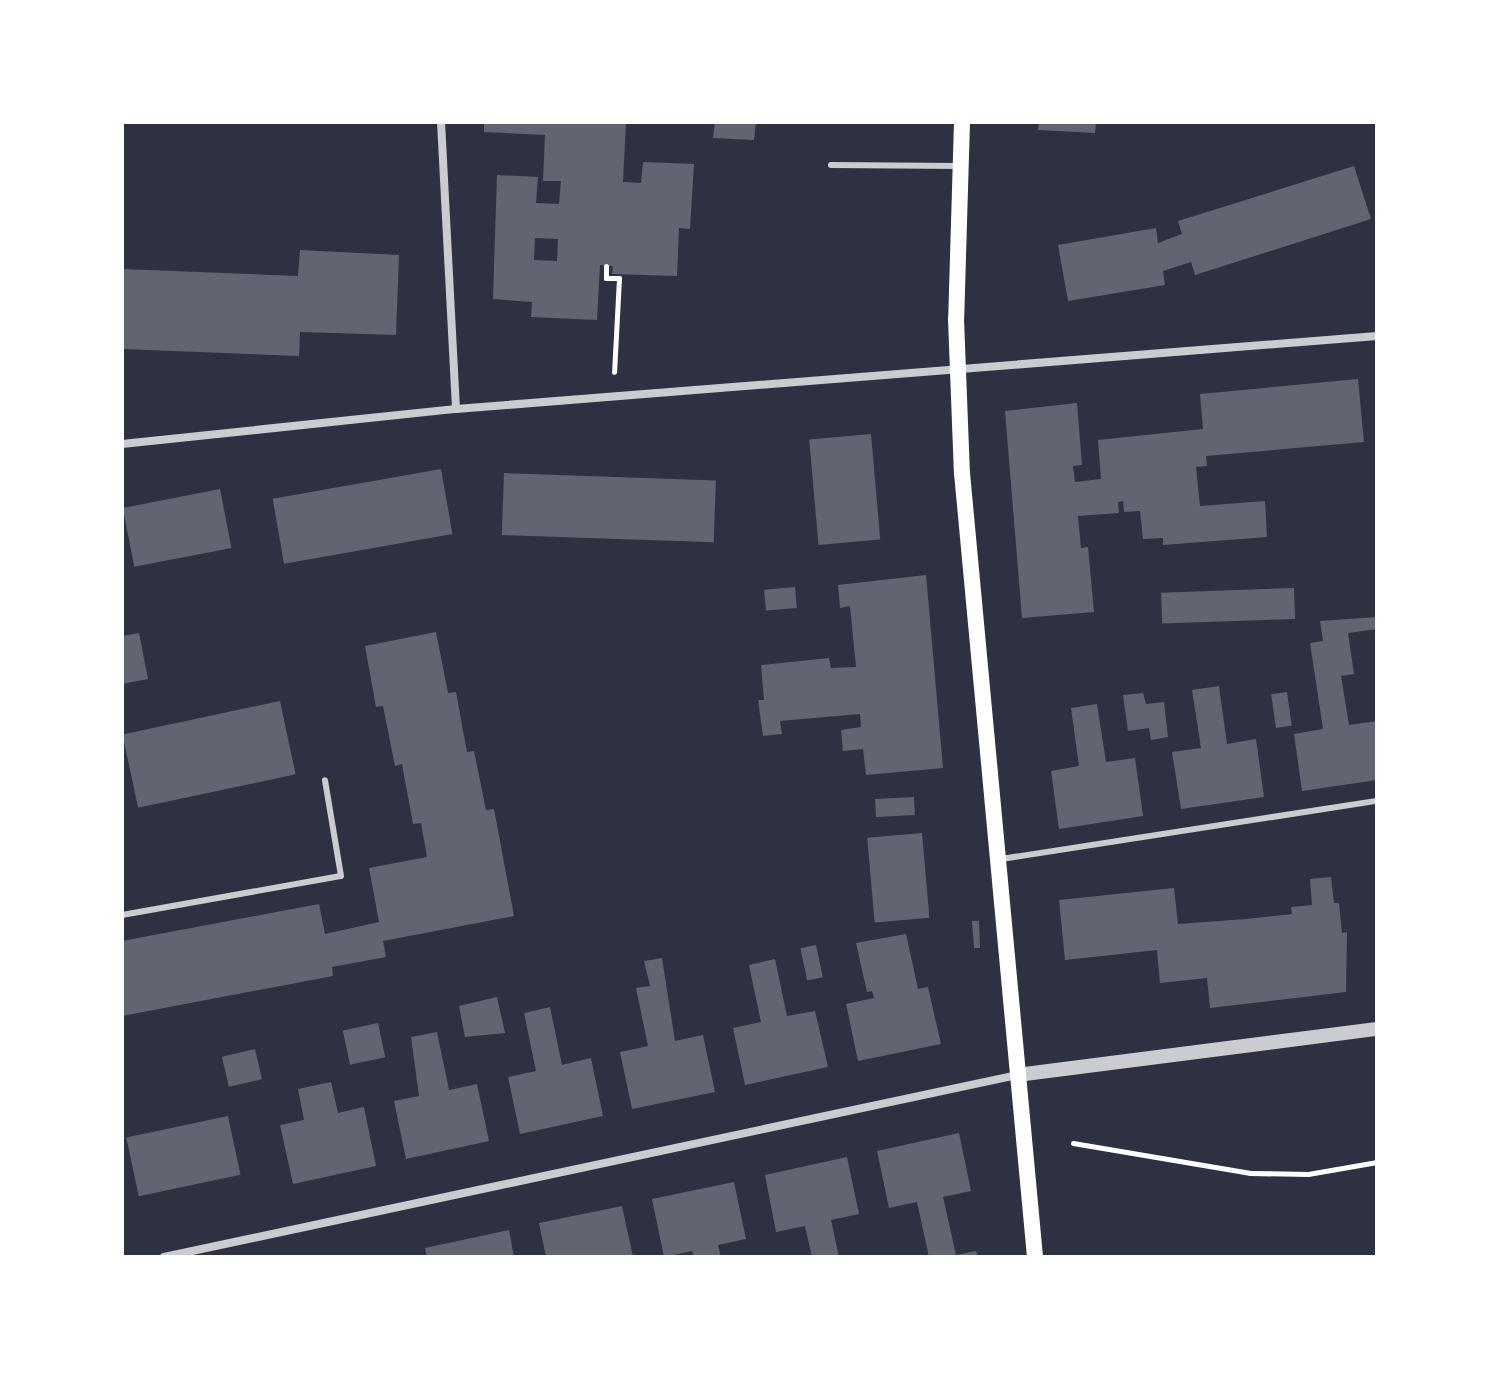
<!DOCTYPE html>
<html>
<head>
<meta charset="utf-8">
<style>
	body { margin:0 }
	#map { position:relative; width:1499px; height:1379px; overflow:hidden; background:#2d3142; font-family:Helvetica,sans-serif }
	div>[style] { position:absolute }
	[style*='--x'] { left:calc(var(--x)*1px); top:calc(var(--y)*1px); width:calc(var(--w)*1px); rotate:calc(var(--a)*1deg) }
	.building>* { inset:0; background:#626471; transform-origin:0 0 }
	.path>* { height:5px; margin:-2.5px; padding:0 2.5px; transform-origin:2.5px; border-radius:2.5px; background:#fff }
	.service>* { height:6px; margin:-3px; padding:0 3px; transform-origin:3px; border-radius:3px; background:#caccd0 }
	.minor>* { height:8px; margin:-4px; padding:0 4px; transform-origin:4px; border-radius:4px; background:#caccd0 }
	.tertiary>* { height:14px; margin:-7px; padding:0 7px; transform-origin:7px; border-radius:7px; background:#caccd0 }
	.secondary>* { height:16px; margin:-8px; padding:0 8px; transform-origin:8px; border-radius:8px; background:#fff }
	span { translate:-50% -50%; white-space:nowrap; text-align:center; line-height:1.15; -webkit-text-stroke:6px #fff; paint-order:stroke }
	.frame { position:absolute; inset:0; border:124px solid #fff; pointer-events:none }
</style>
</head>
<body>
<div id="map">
	<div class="building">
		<div style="clip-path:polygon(evenodd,484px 122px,626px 122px,623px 182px,641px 183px,643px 162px,694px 164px,690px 229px,679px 228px,677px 276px,612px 274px,613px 266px,600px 265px,597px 320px,531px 317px,532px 302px,493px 299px,497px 175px,538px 177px,536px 203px,559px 204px,561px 181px,543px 181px,545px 135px,484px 132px,484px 122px,535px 238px,558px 239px,557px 261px,534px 260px,535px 238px)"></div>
		<div style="clip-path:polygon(715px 122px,756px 122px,754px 140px,713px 138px)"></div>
		<div style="clip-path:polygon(1039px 122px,1096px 122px,1095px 133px,1038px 130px)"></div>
		<div style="clip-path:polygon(1354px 166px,1371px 219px,1195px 275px,1191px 262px,1163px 271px,1165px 285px,1068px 301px,1058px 245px,1156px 228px,1158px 243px,1182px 234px,1178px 221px)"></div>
		<div style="clip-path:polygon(300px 250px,399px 255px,396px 335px,300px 332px,299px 356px,122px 349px,122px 269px,298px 276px)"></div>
		<div style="clip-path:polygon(1358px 379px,1364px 442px,1206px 456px,1207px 466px,1196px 467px,1200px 506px,1265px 501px,1267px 537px,1163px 545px,1163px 538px,1143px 539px,1140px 511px,1124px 512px,1123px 501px,1118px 502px,1119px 513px,1078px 516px,1081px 548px,1088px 547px,1094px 612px,1022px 618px,1005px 411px,1077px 403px,1082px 465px,1073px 466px,1075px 482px,1101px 479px,1098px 440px,1203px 429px,1200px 394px)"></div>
		<div style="left:871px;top:434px;width:106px;height:62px;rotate:85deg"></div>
		<div style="left:441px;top:469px;width:66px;height:171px;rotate:80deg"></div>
		<div style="left:504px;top:473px;width:212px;height:62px;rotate:2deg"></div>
		<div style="left:220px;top:489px;width:60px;height:99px;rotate:79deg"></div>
		<div style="clip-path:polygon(926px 575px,943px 768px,866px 775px,863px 749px,843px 751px,841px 730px,861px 727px,860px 714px,780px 721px,782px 734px,763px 736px,758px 700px,764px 700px,761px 665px,829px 658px,831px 668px,856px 667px,850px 606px,840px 608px,838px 585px)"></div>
		<div style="left:795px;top:587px;width:21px;height:31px;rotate:85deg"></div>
		<div style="left:1294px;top:588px;width:31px;height:133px;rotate:88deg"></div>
		<div style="clip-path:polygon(1377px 617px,1377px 629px,1348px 633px,1354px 674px,1341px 676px,1349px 725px,1377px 721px,1377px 780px,1302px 791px,1294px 734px,1323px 729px,1310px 643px,1323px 641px,1320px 621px)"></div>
		<div style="clip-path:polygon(436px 632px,448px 693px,456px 692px,467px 752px,474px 751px,486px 810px,494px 809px,514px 916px,383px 941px,386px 957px,332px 967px,333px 976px,122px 1016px,122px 941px,319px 904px,325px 934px,379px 922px,369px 868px,427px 857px,421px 823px,413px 824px,402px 764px,395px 766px,383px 706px,376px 707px,365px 646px)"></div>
		<div style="clip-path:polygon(139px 633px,148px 679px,122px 684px,122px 636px)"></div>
		<div style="clip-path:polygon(1219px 686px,1227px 744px,1256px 739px,1264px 797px,1181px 809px,1172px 752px,1201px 748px,1192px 690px)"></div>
		<div style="left:1287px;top:692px;width:34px;height:16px;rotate:82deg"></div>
		<div style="clip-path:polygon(1143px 693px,1146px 704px,1164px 702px,1168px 737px,1151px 740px,1149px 728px,1128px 731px,1123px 695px)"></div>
		<div style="left:280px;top:701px;width:75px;height:161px;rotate:78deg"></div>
		<div style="clip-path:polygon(1097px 704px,1106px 762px,1135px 758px,1143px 816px,1059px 829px,1051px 771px,1079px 766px,1071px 708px)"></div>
		<div style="left:914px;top:797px;width:18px;height:39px;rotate:87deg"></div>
		<div style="left:922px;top:833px;width:85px;height:55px;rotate:85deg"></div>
		<div style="clip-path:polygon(1331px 877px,1334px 903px,1339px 903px,1342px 933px,1347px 932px,1346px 992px,1210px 1008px,1207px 978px,1160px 983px,1157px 950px,1065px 960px,1059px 900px,1174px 888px,1178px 924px,1246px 919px,1292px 914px,1291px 907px,1312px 905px,1310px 879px)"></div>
		<div style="clip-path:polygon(972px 921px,979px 921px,980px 948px,974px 948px)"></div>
		<div style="clip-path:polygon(906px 934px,918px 989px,928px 987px,941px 1044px,858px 1061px,846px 1004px,874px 998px,872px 991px,867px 992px,856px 943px)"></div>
		<div style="left:816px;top:945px;width:33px;height:16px;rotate:78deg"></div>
		<div style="clip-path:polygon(662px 958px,675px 1041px,703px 1035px,715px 1092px,632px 1109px,620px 1052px,648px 1046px,636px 988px,650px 986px,644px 961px)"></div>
		<div style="clip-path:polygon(775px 959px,787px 1016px,815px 1011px,828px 1067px,745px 1085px,733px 1028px,761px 1022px,749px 965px)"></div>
		<div style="clip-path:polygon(497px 997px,505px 1033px,465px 1037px,459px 1006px)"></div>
		<div style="clip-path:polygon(550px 1007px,562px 1065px,591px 1058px,603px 1116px,520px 1134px,508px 1077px,536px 1071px,524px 1013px)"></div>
		<div style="left:378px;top:1023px;width:35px;height:36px;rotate:78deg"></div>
		<div style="clip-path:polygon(437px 1032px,449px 1090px,477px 1084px,489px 1141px,406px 1159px,394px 1101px,419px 1096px,411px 1037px)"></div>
		<div style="left:255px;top:1049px;width:31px;height:34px;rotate:77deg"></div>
		<div style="clip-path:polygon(331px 1082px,338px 1113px,364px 1107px,376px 1166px,293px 1184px,280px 1125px,304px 1120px,298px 1089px)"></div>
		<div style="left:228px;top:1116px;width:60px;height:104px;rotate:78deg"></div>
		<div style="clip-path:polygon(959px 1133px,971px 1191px,943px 1197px,956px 1255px,976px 1251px,978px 1257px,929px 1257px,917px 1202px,889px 1208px,877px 1151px)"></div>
		<div style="clip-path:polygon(847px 1157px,859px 1214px,831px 1220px,839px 1257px,812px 1257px,805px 1226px,776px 1232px,765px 1175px)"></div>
		<div style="clip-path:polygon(734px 1182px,746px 1239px,718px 1245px,721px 1257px,694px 1257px,692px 1251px,664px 1257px,652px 1199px)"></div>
		<div style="clip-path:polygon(622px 1206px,633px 1257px,546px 1257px,539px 1223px)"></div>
		<div style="clip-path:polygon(509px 1230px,514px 1257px,427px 1257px,425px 1248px)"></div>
	</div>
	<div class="path">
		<div style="--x:606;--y:266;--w:12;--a:90"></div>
		<div style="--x:606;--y:278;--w:13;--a:0"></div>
		<div style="--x:619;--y:278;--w:94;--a:93"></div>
		<div style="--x:1073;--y:1143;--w:180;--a:9.6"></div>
		<div style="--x:1250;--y:1173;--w:58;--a:1"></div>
		<div style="--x:1308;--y:1174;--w:70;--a:-9.9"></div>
	</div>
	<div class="service">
		<div style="--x:831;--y:165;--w:128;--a:0.4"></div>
		<div style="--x:1001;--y:859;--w:380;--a:-8.8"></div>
		<div style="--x:122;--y:915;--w:222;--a:-10.1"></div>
		<div style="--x:341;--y:876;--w:97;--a:-99.5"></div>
	</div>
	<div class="minor">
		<div style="--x:441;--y:122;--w:287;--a:87"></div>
		<div style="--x:122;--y:444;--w:336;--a:-6"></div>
		<div style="--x:456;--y:409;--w:924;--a:-4.53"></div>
		<div style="--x:164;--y:1257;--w:872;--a:-12.04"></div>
	</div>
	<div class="tertiary">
		<div style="--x:1017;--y:1075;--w:363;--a:-7.3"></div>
	</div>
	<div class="secondary">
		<div style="--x:962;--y:122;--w:197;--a:91.7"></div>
		<div style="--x:956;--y:319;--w:154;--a:87.8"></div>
		<div style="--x:962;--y:473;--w:787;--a:84.68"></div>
	</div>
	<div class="frame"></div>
</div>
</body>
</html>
